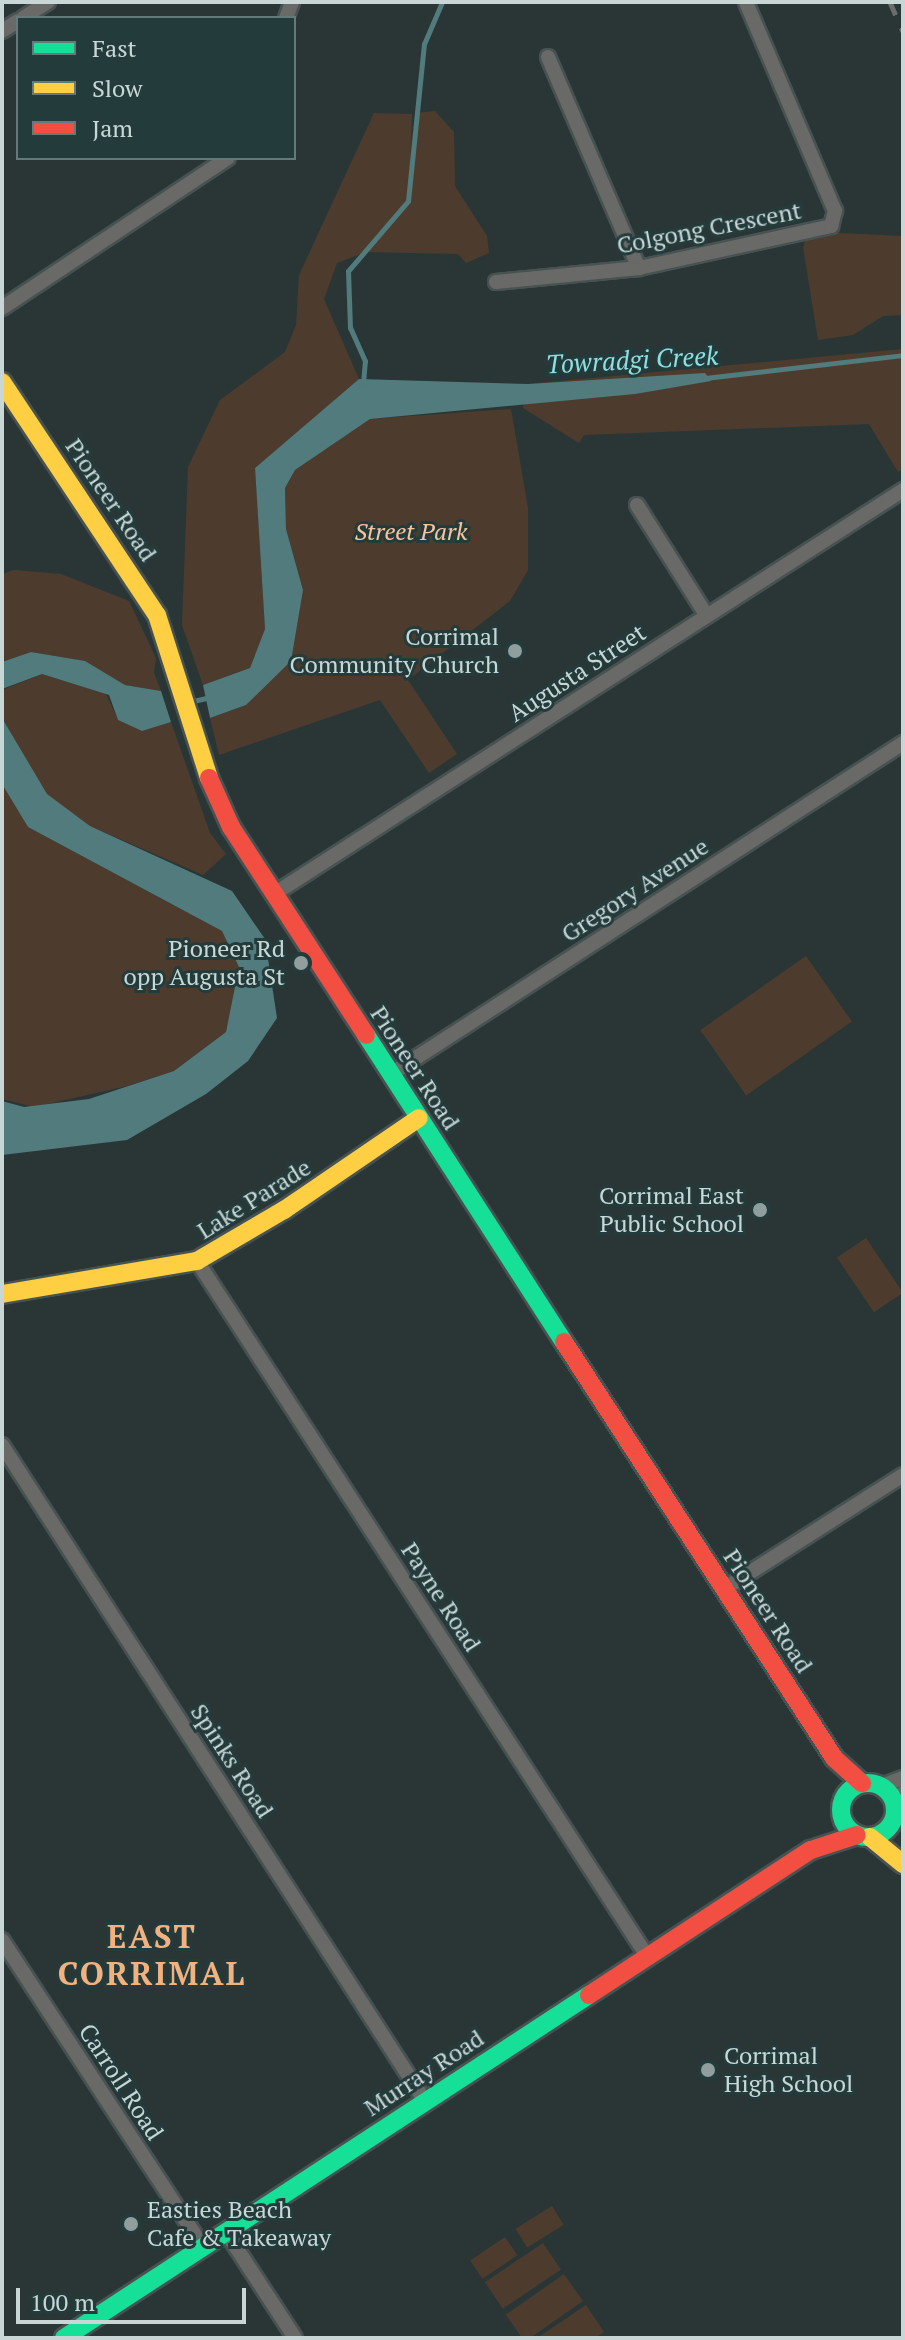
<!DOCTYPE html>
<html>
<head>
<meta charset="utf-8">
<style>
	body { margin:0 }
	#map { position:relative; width:905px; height:2340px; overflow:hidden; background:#2a3636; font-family:"PT Serif",serif }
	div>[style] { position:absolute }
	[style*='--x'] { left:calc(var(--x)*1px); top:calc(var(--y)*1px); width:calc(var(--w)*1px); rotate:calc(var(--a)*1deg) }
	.green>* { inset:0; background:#4d3c2d; transform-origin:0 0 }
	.water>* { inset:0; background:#517b7c }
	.stream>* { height:5px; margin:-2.5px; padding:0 2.5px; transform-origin:2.5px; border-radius:2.5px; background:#517b7c }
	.roads { filter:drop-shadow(2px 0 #475252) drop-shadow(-2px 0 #475252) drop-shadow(0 2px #475252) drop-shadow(0 -2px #475252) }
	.street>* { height:14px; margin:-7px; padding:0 7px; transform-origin:7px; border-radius:7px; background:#696967 }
	.fast>* { height:18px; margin:-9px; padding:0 9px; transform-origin:9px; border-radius:9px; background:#16e098 }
	.fast>.ring { margin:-9px; padding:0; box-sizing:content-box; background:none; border:18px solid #16e098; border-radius:50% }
	.slow>* { height:18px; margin:-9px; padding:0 9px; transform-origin:9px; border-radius:9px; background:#ffcf43 }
	.jam>* { height:18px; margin:-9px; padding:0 9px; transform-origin:9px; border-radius:9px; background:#f24e42 }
	.rail>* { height:5px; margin-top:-2.5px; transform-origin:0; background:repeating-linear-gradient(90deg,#696d6c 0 14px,transparent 0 28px) }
	.dots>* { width:22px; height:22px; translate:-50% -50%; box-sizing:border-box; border:4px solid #243b3c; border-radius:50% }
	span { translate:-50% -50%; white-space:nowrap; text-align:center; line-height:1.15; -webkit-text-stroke:6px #243b3c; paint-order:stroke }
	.street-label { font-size:24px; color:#c8d6d6 }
	.park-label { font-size:24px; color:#f8c49d; font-style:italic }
	.poi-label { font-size:24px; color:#c8d6d6 }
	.right { translate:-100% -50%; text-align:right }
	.left { translate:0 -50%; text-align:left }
	.water-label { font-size:26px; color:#8ddee1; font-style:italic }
	.district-label { font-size:32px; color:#f2b27f; font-weight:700; letter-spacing:2px }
	.frame { position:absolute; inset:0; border:4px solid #c8d6d6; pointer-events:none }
	.legend { position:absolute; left:16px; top:16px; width:280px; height:144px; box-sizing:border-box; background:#243b3c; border:2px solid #66797a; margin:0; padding:10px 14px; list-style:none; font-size:24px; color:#c8d6d6 }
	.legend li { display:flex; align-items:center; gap:16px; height:40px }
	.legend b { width:40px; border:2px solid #66797a }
	.scale { position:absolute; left:16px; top:2288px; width:230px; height:36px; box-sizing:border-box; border:4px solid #c8d6d6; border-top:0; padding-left:10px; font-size:24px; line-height:28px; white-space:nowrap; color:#c8d6d6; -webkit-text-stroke:6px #243b3c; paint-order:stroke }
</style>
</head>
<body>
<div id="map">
	<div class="green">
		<div style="clip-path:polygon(435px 111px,454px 132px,455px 186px,487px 236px,489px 253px,466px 263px,458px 254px,366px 252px,337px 263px,324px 299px,359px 379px,255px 468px,265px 629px,250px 668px,203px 685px,182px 625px,188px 467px,220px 400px,285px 352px,296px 325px,299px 275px,374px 113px,412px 114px,410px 172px,416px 113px)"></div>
		<div style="clip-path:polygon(839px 233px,903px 236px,903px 315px,883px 316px,853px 335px,818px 340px,803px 247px,806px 239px)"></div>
		<div style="clip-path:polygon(903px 349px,903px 469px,898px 472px,869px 424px,584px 435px,579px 443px,523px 408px,528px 384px)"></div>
		<div style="clip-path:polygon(511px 409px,528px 508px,528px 570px,510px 601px,408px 680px,457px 754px,429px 773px,380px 700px,219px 755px,210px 718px,246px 705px,303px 590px,286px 529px,285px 488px,295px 470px,369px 419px)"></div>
		<div style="clip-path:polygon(14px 570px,61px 574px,129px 601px,156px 658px,154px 673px,161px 691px,125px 685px,84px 661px,31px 652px,2px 662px,2px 574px)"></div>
		<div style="clip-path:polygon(42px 674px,106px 694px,118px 720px,142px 731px,171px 722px,210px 833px,226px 854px,203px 875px,90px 826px,46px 794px,2px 718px,2px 690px)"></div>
		<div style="clip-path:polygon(2px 784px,28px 827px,222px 931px,240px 967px,226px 1032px,174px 1071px,127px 1086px,34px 1107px,2px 1099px)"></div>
		<div style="left:806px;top:956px;width:80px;height:129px;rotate:55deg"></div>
		<div style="left:866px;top:1238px;width:66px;height:35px;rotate:56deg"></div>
		<div style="left:552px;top:2206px;width:22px;height:43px;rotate:58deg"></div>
		<div style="left:505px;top:2237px;width:22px;height:42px;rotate:56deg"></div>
		<div style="left:543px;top:2243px;width:32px;height:70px;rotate:56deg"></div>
		<div style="left:564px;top:2274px;width:33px;height:71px;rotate:55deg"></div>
		<div style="clip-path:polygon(586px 2305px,604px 2332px,595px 2338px,537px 2338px)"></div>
	</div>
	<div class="water">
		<div style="clip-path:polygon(705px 373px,711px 381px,635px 394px,370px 419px,295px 470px,285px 488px,286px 529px,303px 590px,291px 661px,246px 705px,210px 718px,203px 685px,250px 668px,265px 629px,255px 468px,359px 379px,528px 384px)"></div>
		<div style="clip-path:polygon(31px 652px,85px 661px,125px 685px,161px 691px,171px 722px,142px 731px,118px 720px,109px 695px,42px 674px,2px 689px,2px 662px)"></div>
		<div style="clip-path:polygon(2px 718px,47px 794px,90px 826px,232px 891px,265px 939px,277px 1018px,248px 1061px,206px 1094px,127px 1140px,2px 1155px,2px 1101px,24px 1107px,89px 1099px,174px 1071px,226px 1032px,239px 967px,222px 931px,28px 827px,2px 784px)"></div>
	</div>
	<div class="stream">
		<div style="--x:705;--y:378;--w:199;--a:-6.6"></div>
		<div style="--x:363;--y:383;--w:22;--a:-85"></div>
		<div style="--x:365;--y:361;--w:36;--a:-114"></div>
		<div style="--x:350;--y:328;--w:57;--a:-92"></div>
		<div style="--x:348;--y:271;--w:92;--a:-49.4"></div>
		<div style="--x:408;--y:201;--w:158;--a:-84.2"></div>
		<div style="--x:424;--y:44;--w:46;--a:-66.8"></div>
		<div style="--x:189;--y:702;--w:22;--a:-13"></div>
	</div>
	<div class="roads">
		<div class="street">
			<div style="--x:23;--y:18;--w:30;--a:-33"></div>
			<div style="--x:286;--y:18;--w:17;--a:-69"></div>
			<div style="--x:2;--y:31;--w:19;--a:-32"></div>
			<div style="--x:548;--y:57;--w:230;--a:66.7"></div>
			<div style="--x:496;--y:282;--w:144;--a:-5.6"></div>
			<div style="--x:639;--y:268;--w:197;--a:-12.3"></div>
			<div style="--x:831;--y:226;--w:16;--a:-75"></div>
			<div style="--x:835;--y:211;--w:227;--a:-113.1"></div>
			<div style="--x:2;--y:308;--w:271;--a:-33.6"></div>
			<div style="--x:637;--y:505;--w:131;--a:57.8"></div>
			<div style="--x:274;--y:894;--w:748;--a:-32.71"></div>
			<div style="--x:391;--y:1074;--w:610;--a:-32.88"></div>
			<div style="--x:197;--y:1261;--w:828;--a:57.08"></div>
			<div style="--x:2;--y:1445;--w:781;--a:57.19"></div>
			<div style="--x:724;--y:1589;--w:212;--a:-32.5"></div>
			<div style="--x:881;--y:1786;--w:23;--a:-20"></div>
			<div style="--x:895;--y:1803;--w:13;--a:-51"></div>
			<div style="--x:2;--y:1940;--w:367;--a:56.8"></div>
			<div style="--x:226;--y:2232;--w:126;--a:56.9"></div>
		</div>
		<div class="fast">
			<div style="--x:366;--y:1035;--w:365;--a:57.2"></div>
			<div class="ring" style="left:841px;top:1783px;width:36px;height:36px"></div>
			<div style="--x:64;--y:2338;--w:627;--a:-33.16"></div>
		</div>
		<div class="slow">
			<div style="--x:2;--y:382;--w:280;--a:56.4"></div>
			<div style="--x:157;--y:615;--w:171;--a:72.3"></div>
			<div style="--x:2;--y:1294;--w:198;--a:-9.6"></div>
			<div style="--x:197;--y:1261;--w:101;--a:-30.4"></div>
			<div style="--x:284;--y:1210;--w:163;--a:-34.3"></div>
			<div style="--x:870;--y:1837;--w:43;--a:39.3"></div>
		</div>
		<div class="jam">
			<div style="--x:209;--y:778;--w:54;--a:65.8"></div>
			<div style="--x:231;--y:827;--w:248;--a:57"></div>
			<div style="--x:564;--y:1342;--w:496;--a:57"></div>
			<div style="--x:834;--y:1758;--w:38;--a:42"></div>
			<div style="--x:589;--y:1995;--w:265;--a:-33.2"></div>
			<div style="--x:811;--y:1850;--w:48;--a:-18.1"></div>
		</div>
	</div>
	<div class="rail">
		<div style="--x:890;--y:2;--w:32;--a:66"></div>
	</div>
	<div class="dots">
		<div style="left:515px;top:651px;background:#919e9e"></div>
		<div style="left:301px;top:963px;background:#919e9e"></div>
		<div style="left:760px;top:1210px;background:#919e9e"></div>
		<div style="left:708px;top:2070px;background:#919e9e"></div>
		<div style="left:131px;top:2224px;background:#919e9e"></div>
	</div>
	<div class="street-label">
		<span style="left:709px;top:228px;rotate:-11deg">Colgong Crescent</span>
		<span style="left:111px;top:500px;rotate:56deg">Pioneer Road</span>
		<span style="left:577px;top:673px;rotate:-33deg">Augusta Street</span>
		<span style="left:635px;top:890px;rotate:-33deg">Gregory Avenue</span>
		<span style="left:415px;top:1068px;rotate:57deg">Pioneer Road</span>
		<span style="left:254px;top:1199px;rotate:-32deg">Lake Parade</span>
		<span style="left:441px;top:1597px;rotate:57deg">Payne Road</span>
		<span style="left:768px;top:1611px;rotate:57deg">Pioneer Road</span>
		<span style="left:232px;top:1761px;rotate:57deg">Spinks Road</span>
		<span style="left:424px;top:2073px;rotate:-33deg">Murray Road</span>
		<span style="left:121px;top:2082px;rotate:57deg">Carroll Road</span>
	</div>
	<div class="park-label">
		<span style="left:411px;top:532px">Street Park</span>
	</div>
	<div class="poi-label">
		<span class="right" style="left:499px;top:651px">Corrimal<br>Community Church</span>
		<span class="right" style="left:285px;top:963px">Pioneer Rd<br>opp Augusta St</span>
		<span class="right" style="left:744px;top:1210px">Corrimal East<br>Public School</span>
		<span class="left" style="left:724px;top:2070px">Corrimal<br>High School</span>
		<span class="left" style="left:147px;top:2224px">Easties Beach<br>Cafe &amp; Takeaway</span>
	</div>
	<div class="water-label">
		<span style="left:632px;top:360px;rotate:-3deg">Towradgi Creek</span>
	</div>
	<div class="district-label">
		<span style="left:152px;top:1955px">EAST<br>CORRIMAL</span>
	</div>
	<div class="frame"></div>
	<ul class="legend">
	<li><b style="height:10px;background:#16e098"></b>Fast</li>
	<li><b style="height:10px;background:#ffcf43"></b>Slow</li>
	<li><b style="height:10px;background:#f24e42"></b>Jam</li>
	</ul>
	<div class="scale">100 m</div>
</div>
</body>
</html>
